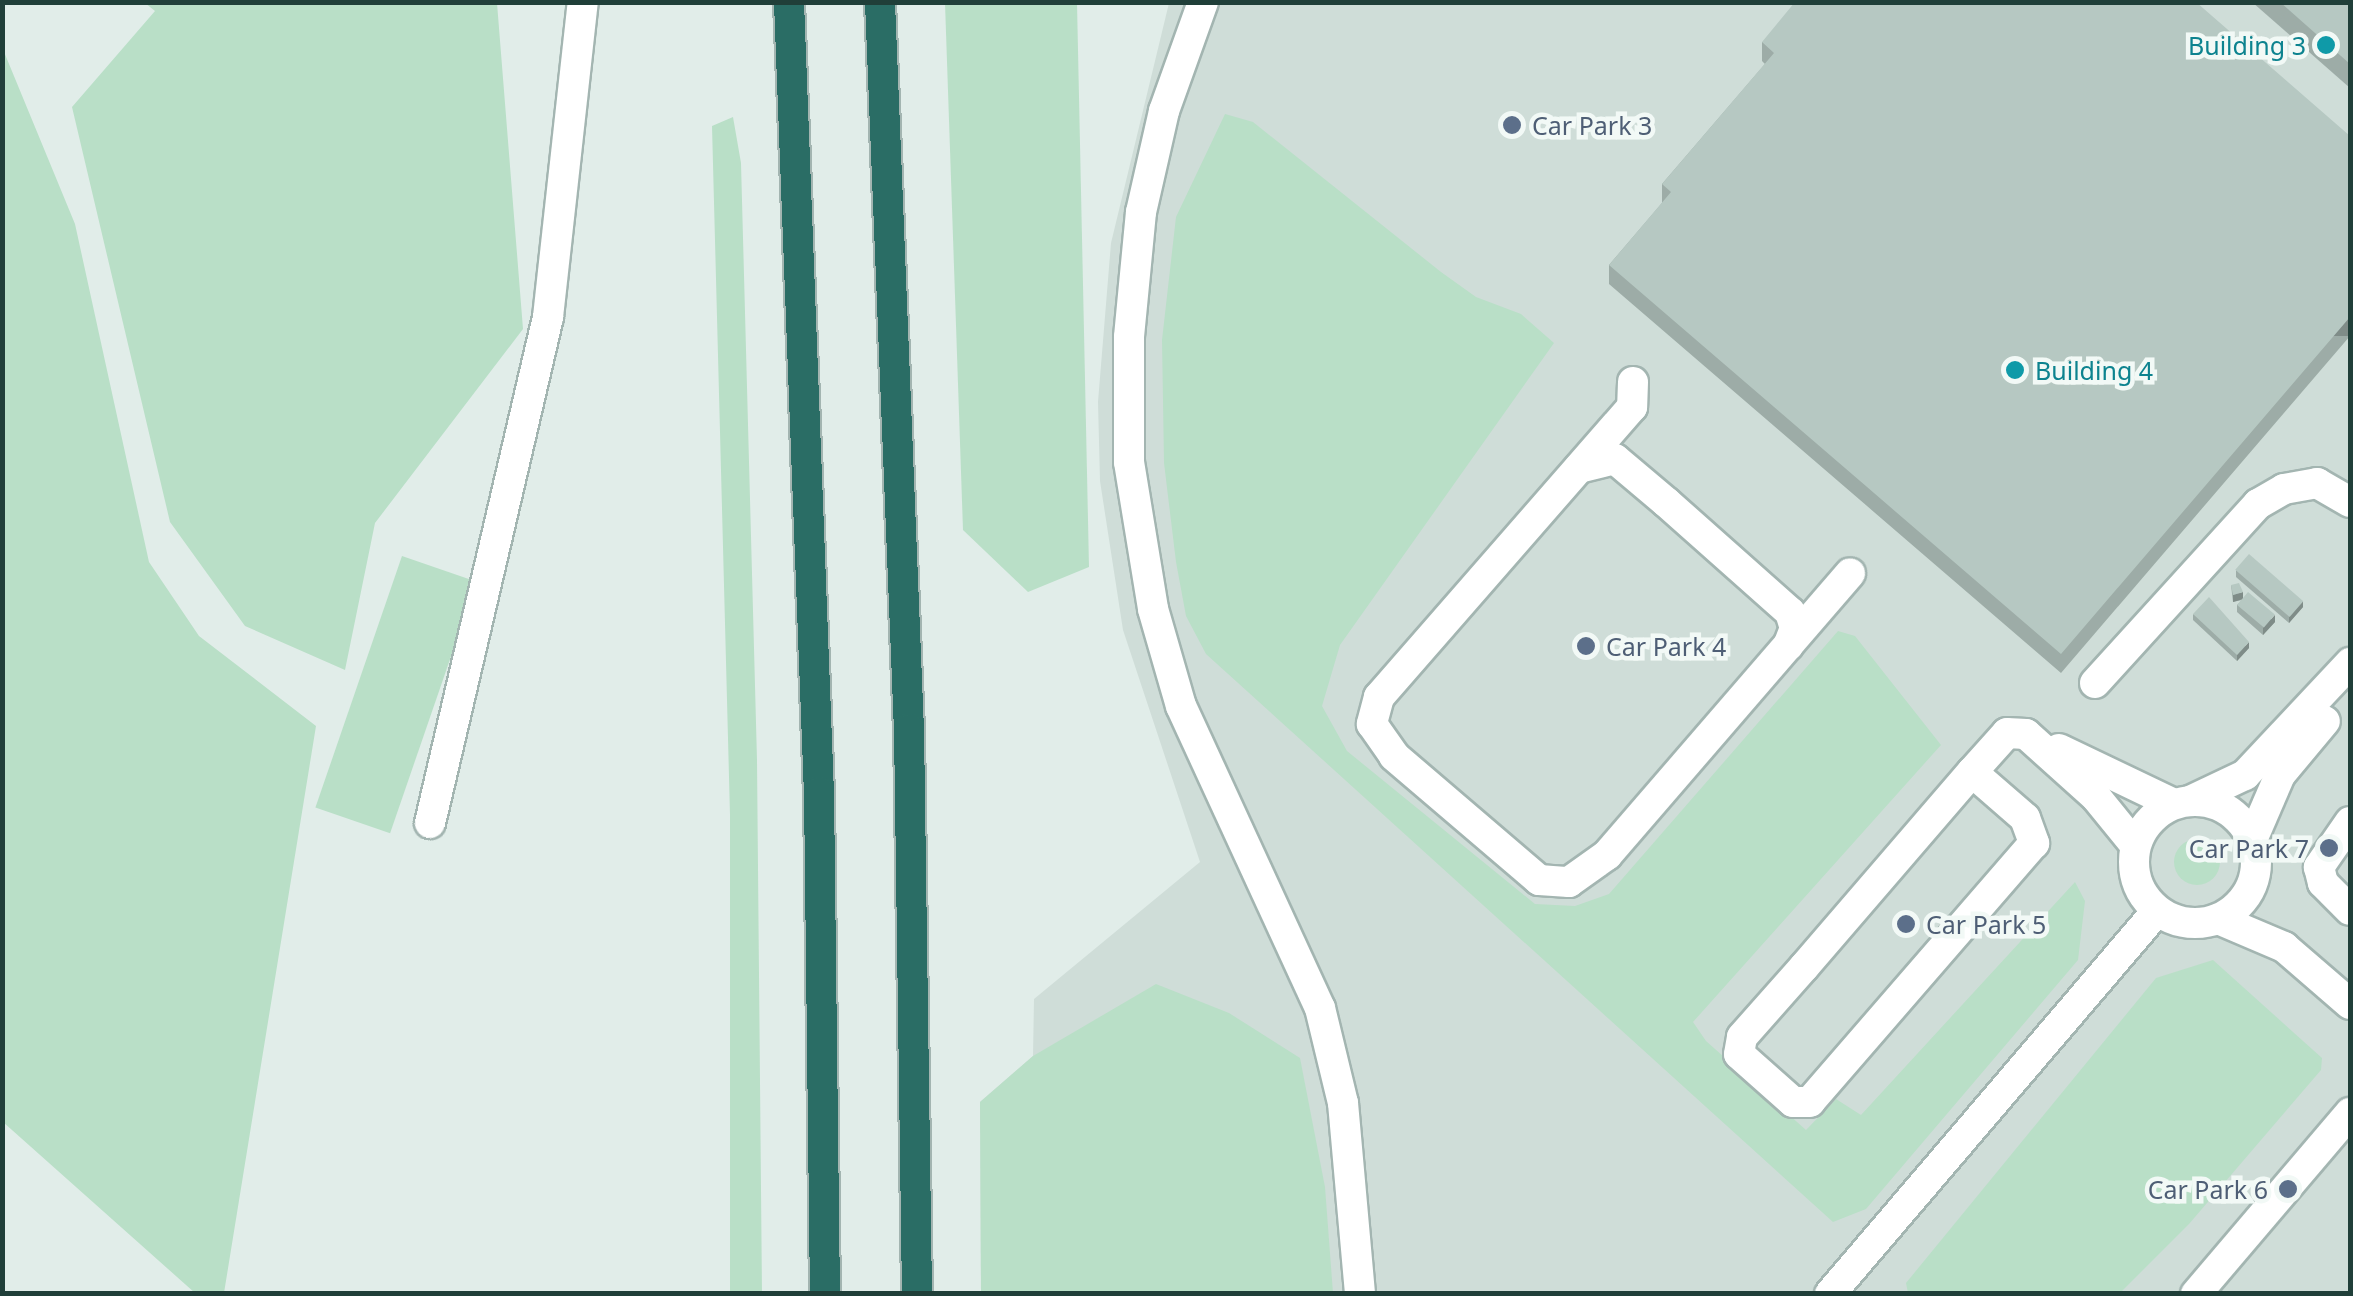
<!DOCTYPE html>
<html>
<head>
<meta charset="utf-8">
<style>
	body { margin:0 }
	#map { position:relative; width:2353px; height:1296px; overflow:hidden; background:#e1ede9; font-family:"Noto Sans",sans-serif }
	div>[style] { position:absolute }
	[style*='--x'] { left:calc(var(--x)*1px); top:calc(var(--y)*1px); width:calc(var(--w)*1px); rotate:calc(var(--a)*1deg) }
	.built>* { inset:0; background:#cfddd8 }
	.green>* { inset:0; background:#b9dfc7; transform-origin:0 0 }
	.round { border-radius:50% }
	.roads { filter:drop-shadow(2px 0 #a3b5b1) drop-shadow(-2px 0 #a3b5b1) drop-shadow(0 2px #a3b5b1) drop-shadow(0 -2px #a3b5b1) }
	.minor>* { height:30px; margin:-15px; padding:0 15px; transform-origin:15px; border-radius:15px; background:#fff }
	.minor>.ring { margin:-15px; padding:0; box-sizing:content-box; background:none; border:30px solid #fff; border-radius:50% }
	.highway>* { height:30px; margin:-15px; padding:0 15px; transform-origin:15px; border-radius:15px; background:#2a6d65 }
	.wall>* { inset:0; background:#9daca7 }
	.shaded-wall>* { inset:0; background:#7f8c88; transform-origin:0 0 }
	.building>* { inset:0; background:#b6c8c2; transform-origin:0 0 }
	.dots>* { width:28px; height:28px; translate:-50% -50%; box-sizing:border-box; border:5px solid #f2f9f6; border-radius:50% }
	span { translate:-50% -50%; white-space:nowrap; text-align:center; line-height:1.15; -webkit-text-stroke:9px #f2f9f6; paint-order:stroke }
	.culture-label { font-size:25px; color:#0d838f }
	.right { translate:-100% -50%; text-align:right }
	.left { translate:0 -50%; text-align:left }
	.service-label { font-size:25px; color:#4e5e75 }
	.frame { position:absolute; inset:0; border:5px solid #203f39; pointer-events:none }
</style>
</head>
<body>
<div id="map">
	<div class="built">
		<div style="clip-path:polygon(1169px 3px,2350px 3px,2350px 1293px,981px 1293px,980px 1102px,1033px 1056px,1034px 999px,1200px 862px,1123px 630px,1100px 481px,1098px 402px,1111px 243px)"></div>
	</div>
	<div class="green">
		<div style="clip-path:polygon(145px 3px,497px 3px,523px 329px,375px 523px,345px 670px,245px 626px,170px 522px,72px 107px,155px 11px)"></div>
		<div style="clip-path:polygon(945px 3px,1077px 3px,1089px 567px,1028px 592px,963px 530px)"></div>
		<div style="clip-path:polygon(2px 47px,75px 224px,149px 562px,199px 636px,316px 726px,224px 1293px,195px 1293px,3px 1122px)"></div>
		<div style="clip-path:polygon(1225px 114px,1253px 122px,1441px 272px,1476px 297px,1521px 314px,1554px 343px,1340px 645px,1322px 706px,1347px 751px,1535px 904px,1575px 906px,1609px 894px,1838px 631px,1855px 636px,1941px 745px,1693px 1022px,1706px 1041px,1806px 1130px,1836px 1099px,1861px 1115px,2075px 882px,2085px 901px,2078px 960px,1866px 1209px,1833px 1222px,1206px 654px,1186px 616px,1176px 562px,1164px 463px,1162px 340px,1176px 217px)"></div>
		<div style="clip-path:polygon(733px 117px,741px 163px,757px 760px,762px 1294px,730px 1293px,730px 815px,712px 126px)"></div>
		<div style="left:402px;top:556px;width:79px;height:266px;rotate:19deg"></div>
		<div class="round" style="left:2174px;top:839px;width:46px;height:46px"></div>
		<div style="clip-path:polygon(2213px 960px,2322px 1058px,2321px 1070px,2189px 1224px,2120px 1293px,1908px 1293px,1906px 1283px,2156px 978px)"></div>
		<div style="clip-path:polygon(1156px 984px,1229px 1013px,1300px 1058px,1325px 1187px,1333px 1293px,981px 1293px,980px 1102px,1033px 1056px)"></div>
	</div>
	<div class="roads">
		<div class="minor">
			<div style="--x:1203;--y:2;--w:116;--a:109.7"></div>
			<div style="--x:1164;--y:111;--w:104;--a:102.8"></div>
			<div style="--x:1141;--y:212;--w:126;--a:95.5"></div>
			<div style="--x:1129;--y:337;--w:125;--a:90"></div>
			<div style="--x:1129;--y:462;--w:149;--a:80.7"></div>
			<div style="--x:1153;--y:609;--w:101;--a:73.9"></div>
			<div style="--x:1181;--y:706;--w:332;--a:65.3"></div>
			<div style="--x:1320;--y:1008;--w:98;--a:76.4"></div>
			<div style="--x:1343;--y:1103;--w:192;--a:84.9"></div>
			<div style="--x:1633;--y:382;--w:25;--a:92"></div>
			<div style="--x:1632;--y:407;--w:385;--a:131.1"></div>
			<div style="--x:1379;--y:697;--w:28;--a:105"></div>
			<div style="--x:1372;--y:724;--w:39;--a:55"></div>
			<div style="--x:1394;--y:756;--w:191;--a:40.5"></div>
			<div style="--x:1539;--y:880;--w:30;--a:4"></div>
			<div style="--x:1569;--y:882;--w:47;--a:-35.4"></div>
			<div style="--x:1607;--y:855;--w:372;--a:-49.2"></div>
			<div style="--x:1579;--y:468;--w:37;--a:-14"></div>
			<div style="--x:1615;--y:459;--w:67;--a:40.1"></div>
			<div style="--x:1666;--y:502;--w:166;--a:41.6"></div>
			<div style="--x:1790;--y:612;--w:17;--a:73"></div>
			<div style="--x:1795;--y:628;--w:19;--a:111"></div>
			<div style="--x:2095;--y:683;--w:242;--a:-47.7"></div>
			<div style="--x:2258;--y:504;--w:30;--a:-30"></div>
			<div style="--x:2284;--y:489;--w:34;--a:-10"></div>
			<div style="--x:2317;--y:483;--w:38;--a:30"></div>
			<div style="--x:2059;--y:749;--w:127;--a:25.6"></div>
			<div style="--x:1972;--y:772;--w:70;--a:41"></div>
			<div style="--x:2025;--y:818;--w:27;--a:70"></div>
			<div style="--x:2034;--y:843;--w:342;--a:130.9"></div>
			<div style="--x:1810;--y:1102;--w:17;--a:180"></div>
			<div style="--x:1793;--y:1102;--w:72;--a:-138.4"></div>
			<div style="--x:1739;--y:1054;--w:17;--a:-80"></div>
			<div style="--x:1742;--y:1037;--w:94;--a:-48.5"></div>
			<div style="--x:1804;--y:967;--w:257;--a:-49.3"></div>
			<div style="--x:1972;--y:772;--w:52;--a:-48.1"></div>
			<div style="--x:2007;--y:733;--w:19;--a:3"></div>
			<div style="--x:2026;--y:734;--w:94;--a:42"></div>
			<div style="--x:2096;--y:797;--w:62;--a:50.9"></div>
			<div style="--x:2192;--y:800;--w:59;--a:-25.3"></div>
			<div style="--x:2245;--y:775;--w:154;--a:-46.8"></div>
			<div class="ring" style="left:2134px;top:801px;width:92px;height:92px"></div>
			<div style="--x:2350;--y:822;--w:55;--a:124.6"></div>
			<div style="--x:2319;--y:867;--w:16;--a:76"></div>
			<div style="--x:2323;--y:883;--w:38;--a:45"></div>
			<div style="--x:430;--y:823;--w:520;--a:-76.87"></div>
			<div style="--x:548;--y:317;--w:317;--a:-83.7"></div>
			<div style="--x:2252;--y:840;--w:71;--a:-66.7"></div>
			<div style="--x:2280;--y:775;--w:70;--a:-50.2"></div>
			<div style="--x:2218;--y:919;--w:72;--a:23"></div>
			<div style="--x:2284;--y:947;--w:87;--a:40.8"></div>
			<div style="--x:1830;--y:1294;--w:504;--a:-49.51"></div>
			<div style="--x:2196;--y:1294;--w:238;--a:-49.6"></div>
		</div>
		<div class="highway">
			<div style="--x:789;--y:2;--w:791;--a:87.83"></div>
			<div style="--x:819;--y:792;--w:502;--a:89.32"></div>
			<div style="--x:880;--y:2;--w:728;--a:87.72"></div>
			<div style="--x:909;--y:729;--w:565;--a:89.19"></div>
		</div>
	</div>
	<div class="wall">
		<div style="clip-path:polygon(2252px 2px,2350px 2px,2350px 88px)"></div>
		<div style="clip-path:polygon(1762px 42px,2350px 136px,2350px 336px,2061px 673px,1609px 284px,1609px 265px,1662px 203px,1662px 184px,1765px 64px,1762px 61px)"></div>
		<div style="clip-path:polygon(2236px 570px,2303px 607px,2289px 623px,2236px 577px)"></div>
		<div style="clip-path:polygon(2231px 585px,2243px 598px,2275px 622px,2263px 635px,2237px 612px,2237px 605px,2242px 600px,2233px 602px)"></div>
		<div style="clip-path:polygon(2193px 614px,2249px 648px,2237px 661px,2193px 620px)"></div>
	</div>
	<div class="shaded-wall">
		<div style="left:2350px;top:317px;width:19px;height:444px;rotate:90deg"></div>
		<div style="clip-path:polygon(2243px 592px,2243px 599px,2233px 602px,2233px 595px)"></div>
		<div style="clip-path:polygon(2303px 601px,2303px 607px,2289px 623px,2289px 616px)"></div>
		<div style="clip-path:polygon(2275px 615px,2275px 622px,2263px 635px,2263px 628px)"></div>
		<div style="clip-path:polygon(2249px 642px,2249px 648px,2237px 661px,2237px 655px)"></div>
	</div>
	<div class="building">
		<div style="clip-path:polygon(1795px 2px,2196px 2px,2350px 136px,2350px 317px,2061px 654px,1609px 265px,1671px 192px,1662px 184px,1774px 53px,1762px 42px)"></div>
		<div style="clip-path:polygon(2280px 2px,2350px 2px,2350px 64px)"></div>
		<div style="left:2249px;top:554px;width:72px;height:21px;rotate:41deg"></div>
		<div style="clip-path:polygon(2239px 583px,2243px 592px,2233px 595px,2231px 585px)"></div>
		<div style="left:2248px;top:592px;width:35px;height:17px;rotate:40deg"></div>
		<div style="clip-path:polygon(2209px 597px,2249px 642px,2237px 655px,2193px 614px)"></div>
	</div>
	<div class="dots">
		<div style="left:2326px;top:45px;background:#0f9aa8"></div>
		<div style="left:1512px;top:125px;background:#5c6f8a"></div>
		<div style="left:2015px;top:370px;background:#0f9aa8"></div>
		<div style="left:1586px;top:646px;background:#5c6f8a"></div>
		<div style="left:2329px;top:848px;background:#5c6f8a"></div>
		<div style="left:1906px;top:924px;background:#5c6f8a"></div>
		<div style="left:2288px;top:1189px;background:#5c6f8a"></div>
	</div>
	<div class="culture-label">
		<span class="right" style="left:2306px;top:45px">Building 3</span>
		<span class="left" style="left:2035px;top:370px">Building 4</span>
	</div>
	<div class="service-label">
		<span class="left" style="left:1532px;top:125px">Car Park 3</span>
		<span class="left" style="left:1606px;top:646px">Car Park 4</span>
		<span class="right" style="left:2309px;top:848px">Car Park 7</span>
		<span class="left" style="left:1926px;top:924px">Car Park 5</span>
		<span class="right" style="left:2268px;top:1189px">Car Park 6</span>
	</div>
	<div class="frame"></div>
</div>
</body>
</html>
